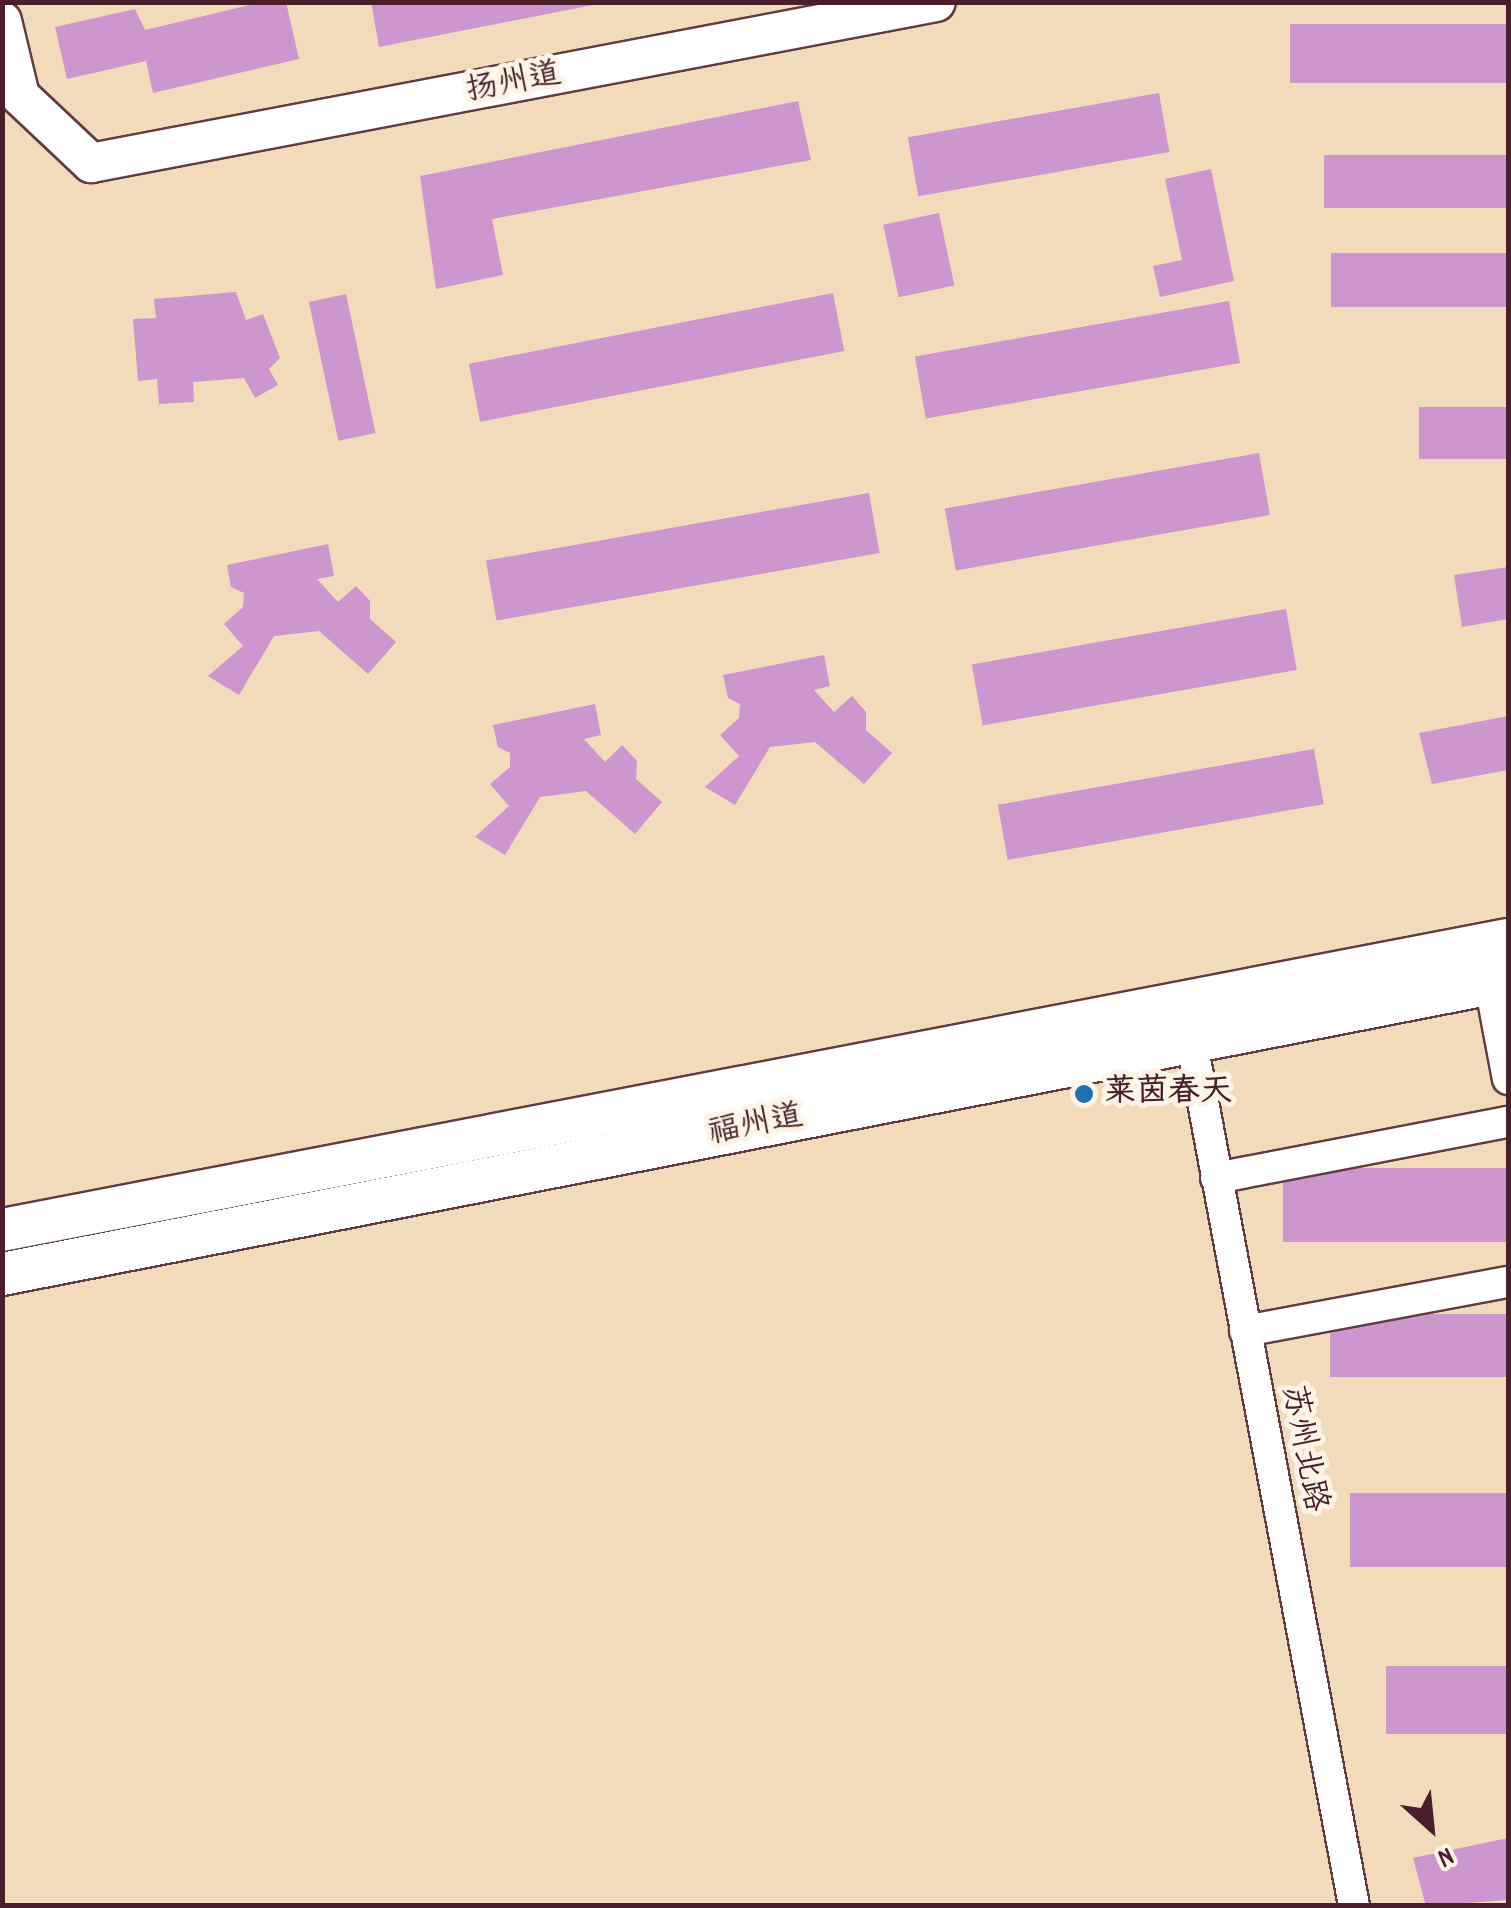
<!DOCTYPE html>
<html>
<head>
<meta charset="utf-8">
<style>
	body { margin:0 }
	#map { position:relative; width:1511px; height:1908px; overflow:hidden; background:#f2dbbb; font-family:Dekko,"LXGW WenKai TC",sans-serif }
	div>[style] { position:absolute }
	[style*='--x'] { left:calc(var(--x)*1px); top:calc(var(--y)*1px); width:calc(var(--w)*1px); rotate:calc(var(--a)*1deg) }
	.building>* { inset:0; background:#cd96ce; transform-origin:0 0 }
	.roads { filter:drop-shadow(2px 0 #633b41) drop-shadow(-2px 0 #633b41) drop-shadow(0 2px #633b41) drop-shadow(0 -2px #633b41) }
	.minor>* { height:30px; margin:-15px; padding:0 15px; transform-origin:15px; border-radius:15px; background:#fff }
	.tertiary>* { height:38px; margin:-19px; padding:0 19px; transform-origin:19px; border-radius:19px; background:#fff }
	.secondary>* { height:42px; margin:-21px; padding:0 21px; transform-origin:21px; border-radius:21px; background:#fff }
	.dots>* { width:28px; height:28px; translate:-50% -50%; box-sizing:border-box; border:5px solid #fcf5e5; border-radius:50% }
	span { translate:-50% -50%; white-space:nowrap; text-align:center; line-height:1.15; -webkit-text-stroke:10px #fcf5e5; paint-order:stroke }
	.street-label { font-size:32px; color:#4a1f2b }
	.poi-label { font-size:32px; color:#4a1f2b; font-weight:700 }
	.left { translate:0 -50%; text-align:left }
	.frame { position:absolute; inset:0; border:5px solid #4a1f2b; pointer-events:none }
	.north { position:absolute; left:1381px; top:1778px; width:100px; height:100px; -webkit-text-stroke:8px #fcf5e5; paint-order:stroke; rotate:153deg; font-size:28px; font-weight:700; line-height:40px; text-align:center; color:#4a1f2b }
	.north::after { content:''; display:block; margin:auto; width:35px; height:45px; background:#4a1f2b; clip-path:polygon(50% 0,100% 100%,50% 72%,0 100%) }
</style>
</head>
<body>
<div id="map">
	<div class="building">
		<div style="clip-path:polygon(262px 2px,286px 2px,299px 59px,153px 93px,146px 61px,67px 79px,55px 27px,135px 9px,145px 30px)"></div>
		<div style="clip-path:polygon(371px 2px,598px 2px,598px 4px,379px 47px)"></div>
		<div style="left:1508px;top:24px;width:59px;height:218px;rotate:90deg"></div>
		<div style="left:1159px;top:93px;width:60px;height:255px;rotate:80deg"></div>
		<div style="clip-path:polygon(798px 101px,811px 160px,492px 219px,503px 275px,436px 289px,420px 176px)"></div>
		<div style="left:1508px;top:155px;width:53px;height:184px;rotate:90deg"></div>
		<div style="clip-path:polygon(1211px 169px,1234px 281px,1160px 297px,1153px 266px,1182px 260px,1165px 179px)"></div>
		<div style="left:939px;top:213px;width:74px;height:57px;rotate:78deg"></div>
		<div style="left:1508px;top:253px;width:54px;height:177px;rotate:90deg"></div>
		<div style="clip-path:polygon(236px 292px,246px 320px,263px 314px,280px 358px,269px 369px,278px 385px,255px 398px,244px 378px,193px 382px,194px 402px,159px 404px,157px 379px,138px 381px,133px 319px,156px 318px,154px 299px)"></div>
		<div style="left:833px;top:293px;width:59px;height:371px;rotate:79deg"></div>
		<div style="left:346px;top:294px;width:142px;height:38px;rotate:78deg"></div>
		<div style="left:1229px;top:301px;width:63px;height:319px;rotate:80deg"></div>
		<div style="left:1508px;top:407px;width:52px;height:89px;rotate:90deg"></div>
		<div style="left:1259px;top:453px;width:63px;height:319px;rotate:80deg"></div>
		<div style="left:869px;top:493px;width:61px;height:389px;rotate:80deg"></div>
		<div style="clip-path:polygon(328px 544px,334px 576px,317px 579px,338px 602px,356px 586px,370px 601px,370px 619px,396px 642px,368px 674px,319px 631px,274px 636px,239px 695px,208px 676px,243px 646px,224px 624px,243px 607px,244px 593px,231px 587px,227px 565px)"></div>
		<div style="clip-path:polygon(1508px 567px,1508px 619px,1462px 627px,1454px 575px)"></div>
		<div style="left:1286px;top:609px;width:62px;height:319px;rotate:80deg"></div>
		<div style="clip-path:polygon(824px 655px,830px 686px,814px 690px,834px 712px,852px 696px,866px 712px,866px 730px,892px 753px,864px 784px,815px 742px,770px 747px,735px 805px,705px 787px,739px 756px,720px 735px,739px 718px,740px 704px,728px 698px,723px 675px)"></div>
		<div style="clip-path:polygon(595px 704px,601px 735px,584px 739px,605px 762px,622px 745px,637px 761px,636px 779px,662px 802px,635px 834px,586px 791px,540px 797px,505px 855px,475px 837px,509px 806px,490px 784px,510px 767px,510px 753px,498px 747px,493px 725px)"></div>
		<div style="clip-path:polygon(1508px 716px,1508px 770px,1432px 784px,1419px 733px)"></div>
		<div style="left:1314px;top:749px;width:56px;height:321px;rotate:80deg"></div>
		<div style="left:1508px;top:1168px;width:74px;height:225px;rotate:90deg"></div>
		<div style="left:1508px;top:1314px;width:63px;height:178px;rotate:90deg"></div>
		<div style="left:1508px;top:1493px;width:74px;height:158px;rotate:90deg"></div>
		<div style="left:1508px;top:1666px;width:68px;height:122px;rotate:90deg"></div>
		<div style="clip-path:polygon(1508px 1838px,1508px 1900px,1426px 1906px,1413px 1858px)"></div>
	</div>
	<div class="roads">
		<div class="minor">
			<div style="--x:1486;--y:963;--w:118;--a:79.3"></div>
			<div style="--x:1188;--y:1022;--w:899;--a:79.36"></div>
			<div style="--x:1216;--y:1178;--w:297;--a:-10.9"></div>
			<div style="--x:1245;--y:1331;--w:268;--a:-10.6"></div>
		</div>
		<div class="tertiary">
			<div style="--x:2;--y:21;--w:77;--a:76.5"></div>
			<div style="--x:20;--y:96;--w:98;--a:43.3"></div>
			<div style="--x:91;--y:163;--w:860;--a:-10.79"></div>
		</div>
		<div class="secondary">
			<div style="--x:2;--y:1230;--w:1534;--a:-10.9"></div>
			<div style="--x:2;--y:1274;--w:1534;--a:-11.05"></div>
		</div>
	</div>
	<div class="dots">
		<div style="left:1084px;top:1094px;background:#1f6fb2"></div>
	</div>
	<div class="street-label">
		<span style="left:514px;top:85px;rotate:-11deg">扬州道</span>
		<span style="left:756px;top:1127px;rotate:-11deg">福州道</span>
		<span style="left:1302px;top:1449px;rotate:79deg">苏州北路</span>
	</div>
	<div class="poi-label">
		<span class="left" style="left:1104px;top:1094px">莱茵春天</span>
	</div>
	<div class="frame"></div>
	<div class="north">N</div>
</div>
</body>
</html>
